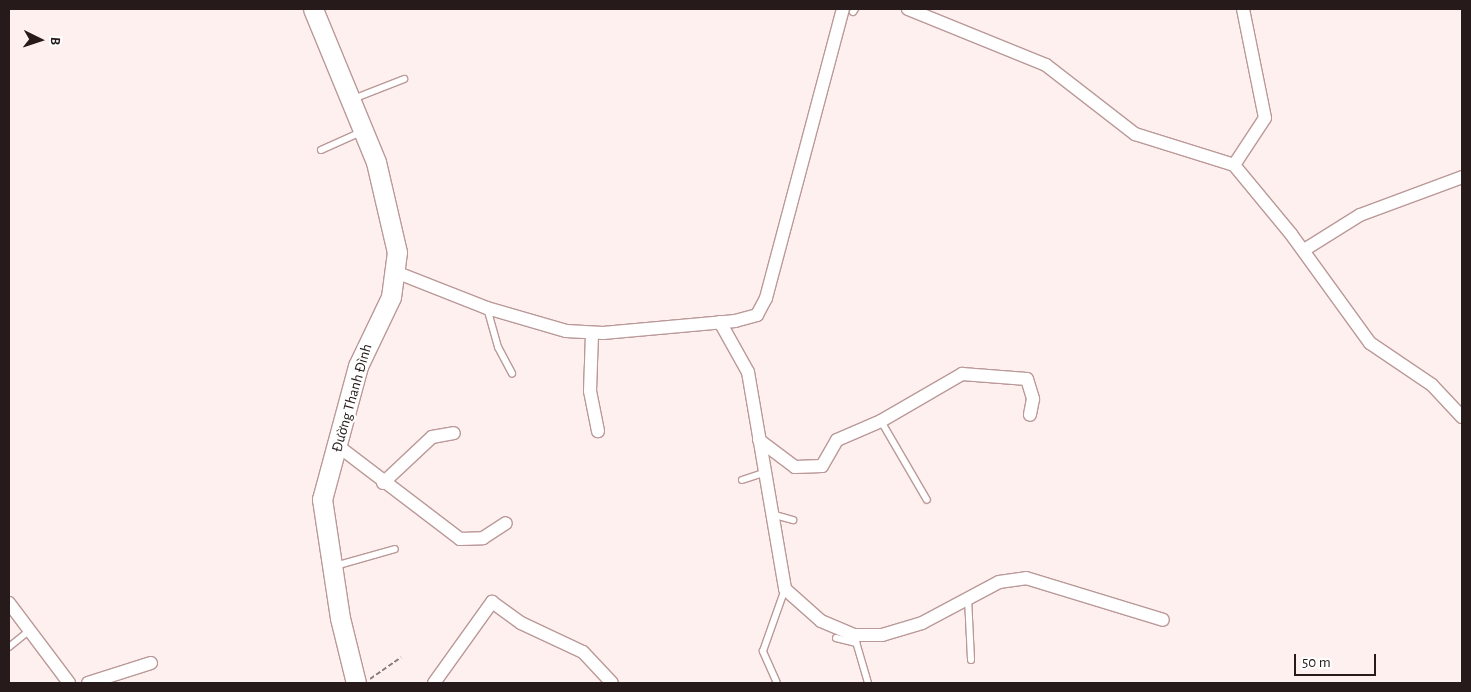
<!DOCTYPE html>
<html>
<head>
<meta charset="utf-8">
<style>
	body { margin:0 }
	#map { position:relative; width:1471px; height:692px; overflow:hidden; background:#fef0ef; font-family:"Alegreya Sans",sans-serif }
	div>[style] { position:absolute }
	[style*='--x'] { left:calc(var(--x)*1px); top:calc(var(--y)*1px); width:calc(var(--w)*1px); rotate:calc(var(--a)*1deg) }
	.path>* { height:2px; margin-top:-1px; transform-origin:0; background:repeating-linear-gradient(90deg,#877a7a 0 5px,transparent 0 7.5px) }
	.roads { filter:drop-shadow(1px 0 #ba9998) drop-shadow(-1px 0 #ba9998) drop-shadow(0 1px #ba9998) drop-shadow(0 -1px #ba9998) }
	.lane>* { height:6px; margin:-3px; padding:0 3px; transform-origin:3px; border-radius:3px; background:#fff }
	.street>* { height:12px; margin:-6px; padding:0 6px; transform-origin:6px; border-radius:6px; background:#fff }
	.secondary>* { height:19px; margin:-9.5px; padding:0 9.5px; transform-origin:9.5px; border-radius:9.5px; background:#fff }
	span { translate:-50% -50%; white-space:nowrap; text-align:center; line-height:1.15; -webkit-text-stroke:5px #fff; paint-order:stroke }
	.street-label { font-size:15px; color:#261a1a }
	.frame { position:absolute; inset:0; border:10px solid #261a1a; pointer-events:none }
	.north { position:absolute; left:15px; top:15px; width:50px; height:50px; -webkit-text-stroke:4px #fff; paint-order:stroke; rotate:94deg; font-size:14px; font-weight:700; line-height:20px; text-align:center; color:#261a1a }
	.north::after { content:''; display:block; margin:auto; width:18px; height:22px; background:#261a1a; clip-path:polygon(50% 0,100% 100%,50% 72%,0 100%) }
	.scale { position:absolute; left:1294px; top:654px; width:82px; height:22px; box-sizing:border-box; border:2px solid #261a1a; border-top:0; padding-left:6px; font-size:15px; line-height:18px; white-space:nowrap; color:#261a1a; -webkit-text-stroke:4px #fff; paint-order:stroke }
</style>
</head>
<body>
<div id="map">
	<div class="path">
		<div style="--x:370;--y:679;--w:38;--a:-35"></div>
	</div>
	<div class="roads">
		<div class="lane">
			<div style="--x:853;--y:12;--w:4;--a:-56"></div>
			<div style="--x:353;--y:99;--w:55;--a:-21.4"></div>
			<div style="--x:321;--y:150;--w:44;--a:-24.2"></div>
			<div style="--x:487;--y:308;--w:41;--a:74.2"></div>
			<div style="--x:498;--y:347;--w:30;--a:62"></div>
			<div style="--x:881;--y:421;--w:91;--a:59.8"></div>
			<div style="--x:742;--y:480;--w:22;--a:-18"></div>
			<div style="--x:775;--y:515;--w:19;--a:16"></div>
			<div style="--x:335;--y:566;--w:62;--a:-15.8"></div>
			<div style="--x:968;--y:598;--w:62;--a:87.2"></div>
			<div style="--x:854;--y:635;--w:50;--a:73.7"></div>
			<div style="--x:836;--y:638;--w:21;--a:14"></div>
			<div style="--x:9;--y:647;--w:27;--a:-39"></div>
			<div style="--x:777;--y:683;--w:35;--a:-114"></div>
			<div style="--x:763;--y:651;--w:66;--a:-70.5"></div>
		</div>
		<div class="street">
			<div style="--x:908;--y:9;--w:149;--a:22.1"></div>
			<div style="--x:1046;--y:65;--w:113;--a:37.8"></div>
			<div style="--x:1135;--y:134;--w:104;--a:17.4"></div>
			<div style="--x:1234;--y:165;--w:89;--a:50.4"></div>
			<div style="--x:1291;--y:234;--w:135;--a:54.1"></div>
			<div style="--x:1370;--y:343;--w:75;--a:34.1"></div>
			<div style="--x:1432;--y:385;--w:44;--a:46.8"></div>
			<div style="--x:1234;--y:165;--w:56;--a:-56.6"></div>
			<div style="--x:1265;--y:118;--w:111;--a:-101.4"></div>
			<div style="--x:1304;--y:250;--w:66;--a:-32"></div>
			<div style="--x:1360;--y:215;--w:109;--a:-20.4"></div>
			<div style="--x:398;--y:273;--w:96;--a:21.5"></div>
			<div style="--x:487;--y:308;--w:82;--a:16.2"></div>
			<div style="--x:566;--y:331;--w:37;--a:3"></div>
			<div style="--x:603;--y:333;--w:133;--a:-5.2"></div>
			<div style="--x:735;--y:321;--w:23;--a:-15"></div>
			<div style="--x:757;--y:315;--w:19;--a:-62"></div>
			<div style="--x:766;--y:298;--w:299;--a:-75.1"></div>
			<div style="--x:720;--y:322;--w:57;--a:60.8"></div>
			<div style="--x:748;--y:372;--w:220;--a:80.3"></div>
			<div style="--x:785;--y:589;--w:48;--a:41.6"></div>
			<div style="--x:821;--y:621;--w:36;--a:23"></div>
			<div style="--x:854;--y:635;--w:28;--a:0"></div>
			<div style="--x:882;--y:635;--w:42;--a:-16.7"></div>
			<div style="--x:922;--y:623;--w:87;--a:-28"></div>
			<div style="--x:999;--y:582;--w:27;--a:-8"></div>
			<div style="--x:1026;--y:578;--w:143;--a:17"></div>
			<div style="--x:592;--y:334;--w:57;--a:92"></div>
			<div style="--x:590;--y:391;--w:41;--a:78.7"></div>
			<div style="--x:759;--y:440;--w:45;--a:36.9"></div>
			<div style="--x:795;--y:467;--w:27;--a:-2"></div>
			<div style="--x:822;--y:466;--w:30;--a:-60"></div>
			<div style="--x:837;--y:440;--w:48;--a:-23.4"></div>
			<div style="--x:881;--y:421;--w:94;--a:-30.1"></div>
			<div style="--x:962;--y:374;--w:65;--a:4.4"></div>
			<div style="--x:1027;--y:379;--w:21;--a:73"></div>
			<div style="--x:1033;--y:399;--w:16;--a:101"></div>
			<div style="--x:338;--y:446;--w:153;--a:37.3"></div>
			<div style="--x:460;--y:539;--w:23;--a:-2"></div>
			<div style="--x:483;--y:538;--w:27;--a:-33"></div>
			<div style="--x:383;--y:483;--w:67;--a:-43.2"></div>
			<div style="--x:432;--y:437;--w:22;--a:-10"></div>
			<div style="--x:9;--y:603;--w:100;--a:53.1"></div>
			<div style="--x:88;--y:683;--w:66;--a:-17.6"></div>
			<div style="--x:434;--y:683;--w:100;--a:-54.4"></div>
			<div style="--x:492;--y:602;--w:36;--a:36"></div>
			<div style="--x:521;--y:623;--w:68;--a:25.1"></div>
			<div style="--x:583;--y:652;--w:42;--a:46.9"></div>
		</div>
		<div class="secondary">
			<div style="--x:313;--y:9;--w:165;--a:67.6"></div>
			<div style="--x:376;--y:162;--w:92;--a:76.9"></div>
			<div style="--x:397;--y:252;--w:45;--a:97.6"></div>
			<div style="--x:391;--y:297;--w:76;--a:115.6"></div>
			<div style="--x:358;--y:366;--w:138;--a:105.1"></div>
			<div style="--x:322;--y:499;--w:120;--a:81.4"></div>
			<div style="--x:340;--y:618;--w:67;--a:76.2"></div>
		</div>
	</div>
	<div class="street-label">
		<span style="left:352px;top:398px;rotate:-74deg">Đường Thanh Đình</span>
	</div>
	<div class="frame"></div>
	<div class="north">B</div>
	<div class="scale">50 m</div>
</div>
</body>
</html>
